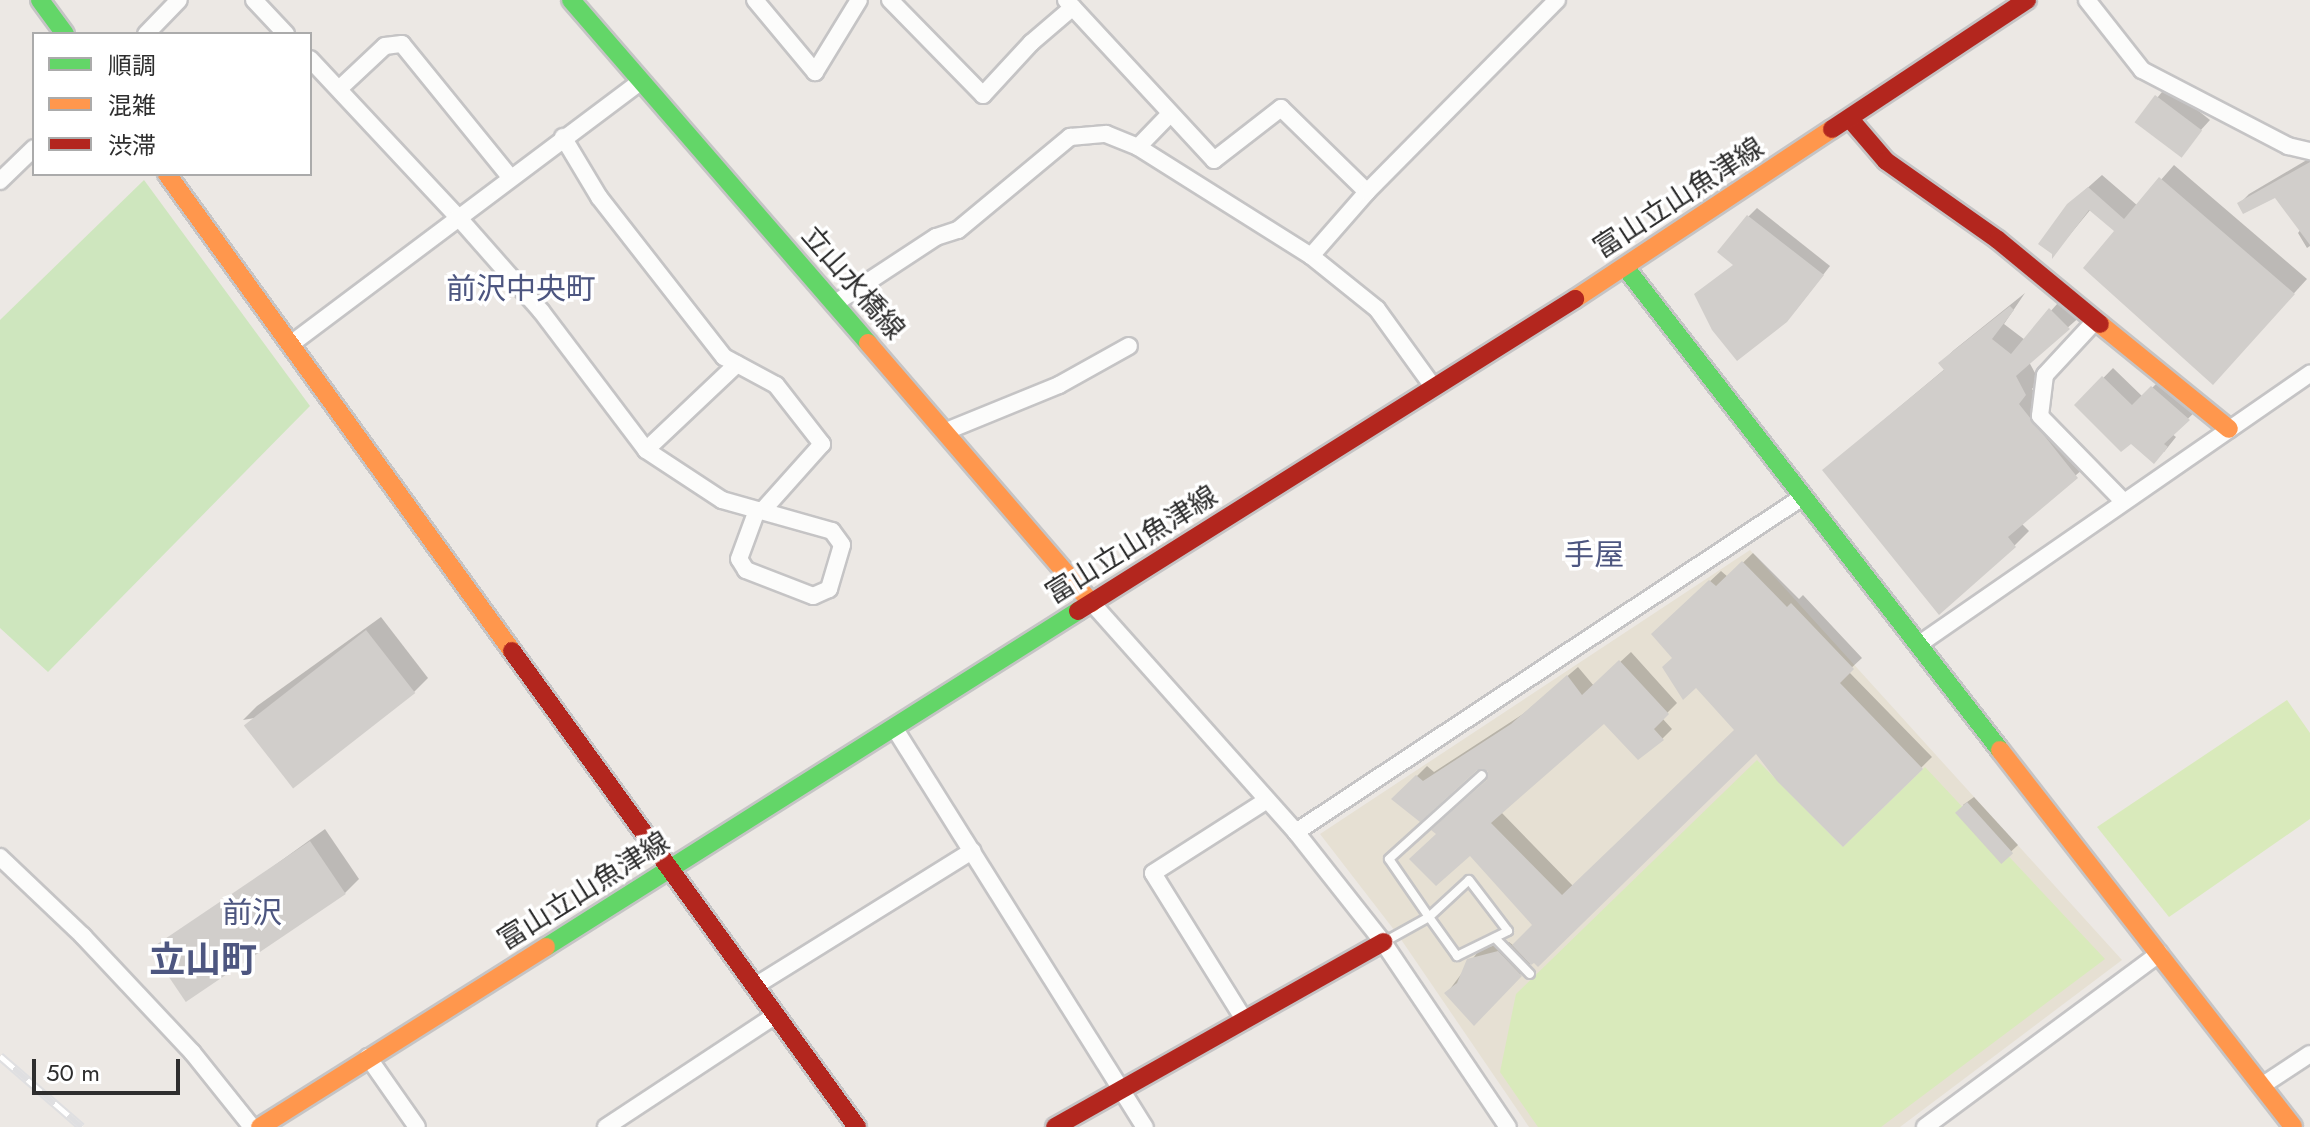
<!DOCTYPE html>
<html>
<head>
<meta charset="utf-8">
<style>
	body { margin:0 }
	#map { position:relative; width:2310px; height:1127px; overflow:hidden; background:#ece8e4; font-family:Jost,"Noto Sans JP",sans-serif }
	div>[style] { position:absolute }
	[style*='--x'] { left:calc(var(--x)*1px); top:calc(var(--y)*1px); width:calc(var(--w)*1px); rotate:calc(var(--a)*1deg) }
	.education>* { inset:0; background:#e6e0d3 }
	.green>* { inset:0; background:#cee6be }
	.pitch>* { inset:0; background:#d9eabb }
	.shadow>* { inset:0; background:#0003 }
	.building>* { inset:0; background:#d1cecb; transform-origin:0 0 }
	.roads { filter:drop-shadow(2px 0 #c5c4c5) drop-shadow(-2px 0 #c5c4c5) drop-shadow(0 2px #c5c4c5) drop-shadow(0 -2px #c5c4c5) }
	.lane>* { height:8px; margin:-4px; padding:0 4px; transform-origin:4px; border-radius:4px; background:#fcfcfb }
	.street>* { height:16px; margin:-8px; padding:0 8px; transform-origin:8px; border-radius:8px; background:#fcfcfb }
	.fast>* { height:18px; margin:-9px; padding:0 9px; transform-origin:9px; border-radius:9px; background:#63d668 }
	.slow>* { height:18px; margin:-9px; padding:0 9px; transform-origin:9px; border-radius:9px; background:#ff974d }
	.jam>* { height:18px; margin:-9px; padding:0 9px; transform-origin:9px; border-radius:9px; background:#b3261e }
	.rail>* { height:9px; margin-top:-4.5px; transform-origin:0; background:repeating-linear-gradient(90deg,#fff 0 18px,#dfdfe1 0 36px); box-sizing:border-box; border-block:2px solid #dfdfe1 }
	span { translate:-50% -50%; white-space:nowrap; text-align:center; line-height:1.15; -webkit-text-stroke:7px #fff; paint-order:stroke }
	.street-label { font-size:28px; color:#2e2e2e }
	.neighbourhood-label { font-size:30px; color:#4d5680 }
	.district-label { font-size:36px; color:#4d5680; font-weight:700 }
	.legend { position:absolute; left:32px; top:32px; width:280px; height:144px; box-sizing:border-box; background:#fff; border:2px solid #ababab; margin:0; padding:10px 14px; list-style:none; font-size:24px; color:#2e2e2e }
	.legend li { display:flex; align-items:center; gap:16px; height:40px }
	.legend b { width:40px; border:2px solid #ababab }
	.scale { position:absolute; left:32px; top:1059px; width:148px; height:36px; box-sizing:border-box; border:4px solid #2e2e2e; border-top:0; padding-left:10px; font-size:24px; line-height:28px; white-space:nowrap; color:#2e2e2e; -webkit-text-stroke:6px #fff; paint-order:stroke }
</style>
</head>
<body>
<div id="map">
	<div class="education">
		<div style="clip-path:polygon(1750px 550px,2122px 960px,1900px 1127px,1529px 1127px,1398px 935px,1320px 834px)"></div>
	</div>
	<div class="green">
		<div style="clip-path:polygon(144px 180px,310px 406px,48px 672px,0 628px,0 320px)"></div>
	</div>
	<div class="pitch">
		<div style="clip-path:polygon(2287px 700px,2310px 733px,2310px 819px,2169px 917px,2097px 827px)"></div>
		<div style="clip-path:polygon(1757px 760px,1843px 847px,1925px 767px,2105px 959px,1881px 1127px,1538px 1127px,1500px 1072px,1516px 994px)"></div>
	</div>
	<div class="shadow">
		<div style="clip-path:polygon(2167px 86px,2210px 120px,2189px 143px,2137px 122px)"></div>
		<div style="clip-path:polygon(2310px 158px,2310px 246px,2307px 248px,2298px 233px,2301px 229px,2275px 196px,2239px 204px,2249px 194px)"></div>
		<div style="clip-path:polygon(2174px 165px,2307px 279px,2226px 368px,2116px 231px,2091px 209px,2054px 254px,2084px 191px,2102px 175px,2138px 206px)"></div>
		<div style="clip-path:polygon(1757px 208px,1830px 266px,1795px 311px,1735px 264px,1748px 217px)"></div>
		<div style="clip-path:polygon(2025px 293px,2004px 324px,2025px 340px,2065px 295px,2083px 314px,2029px 362px,2039px 380px,2032px 389px,2091px 462px,2021px 523px,2029px 531px,2015px 545px,1939px 612px,1824px 470px,1946px 368px,1940px 363px,1954px 350px)"></div>
		<div style="clip-path:polygon(2113px 368px,2143px 397px,2162px 378px,2197px 410px,2172px 434px,2176px 437px,2164px 452px,2131px 441px,2077px 405px)"></div>
		<div style="clip-path:polygon(1753px 553px,1799px 599px,1803px 595px,1862px 658px,1848px 671px,1932px 757px,1843px 845px,1757px 751px,1534px 960px,1474px 1023px,1447px 993px,1480px 949px,1509px 942px,1514px 946px,1534px 925px,1470px 853px,1438px 833px,1489px 780px,1489px 768px,1477px 768px,1394px 799px,1427px 766px,1434px 772px,1523px 714px,1578px 667px,1594px 686px,1631px 652px,1677px 703px,1662px 718px,1672px 729px,1662px 739px,1604px 721px,1501px 812px,1573px 886px,1737px 729px,1675px 658px,1664px 624px,1721px 571px,1728px 577px)"></div>
		<div style="clip-path:polygon(381px 617px,428px 678px,414px 692px,243px 720px,257px 706px)"></div>
		<div style="clip-path:polygon(1974px 797px,2018px 845px,2002px 860px,1963px 805px)"></div>
		<div style="clip-path:polygon(325px 829px,359px 879px,345px 893px,156px 955px,170px 941px)"></div>
	</div>
	<div class="building">
		<div style="left:2155px;top:95px;width:59px;height:34px;rotate:37deg"></div>
		<div style="clip-path:polygon(2310px 162px,2310px 245px,2275px 198px,2243px 214px,2237px 203px)"></div>
		<div style="clip-path:polygon(2159px 177px,2295px 294px,2213px 385px,2083px 268px,2114px 231px,2089px 210px,2052px 259px,2052px 254px,2038px 244px,2067px 204px,2088px 187px,2124px 219px)"></div>
		<div style="clip-path:polygon(1747px 215px,1824px 275px,1787px 322px,1737px 361px,1712px 330px,1694px 294px,1733px 265px,1717px 252px)"></div>
		<div style="clip-path:polygon(2010px 306px,2014px 310px,1992px 339px,2011px 354px,2049px 308px,2070px 329px,2016px 376px,2026px 395px,2019px 404px,2078px 478px,2008px 537px,2016px 547px,1939px 615px,1822px 470px,1944px 370px,1938px 363px)"></div>
		<div style="clip-path:polygon(2102px 376px,2132px 405px,2151px 386px,2190px 420px,2164px 444px,2168px 447px,2154px 464px,2131px 444px,2121px 452px,2074px 405px)"></div>
		<div style="clip-path:polygon(1742px 561px,1787px 607px,1791px 603px,1854px 669px,1840px 683px,1923px 769px,1843px 847px,1777px 781px,1756px 754px,1538px 967px,1534px 963px,1531px 965px,1512px 945px,1532px 925px,1470px 856px,1436px 886px,1409px 859px,1436px 834px,1431px 830px,1487px 780px,1488px 771px,1477px 770px,1420px 822px,1391px 799px,1416px 775px,1423px 781px,1511px 724px,1567px 675px,1582px 695px,1619px 660px,1669px 714px,1654px 729px,1664px 740px,1638px 760px,1604px 724px,1491px 823px,1562px 895px,1734px 730px,1696px 688px,1683px 700px,1662px 667px,1672px 658px,1651px 634px,1709px 580px,1716px 586px)"></div>
		<div style="left:366px;top:630px;width:80px;height:155px;rotate:52deg"></div>
		<div style="left:1967px;top:802px;width:69px;height:16px;rotate:48deg"></div>
		<div style="left:310px;top:841px;width:64px;height:193px;rotate:56deg"></div>
		<div style="clip-path:polygon(1498px 951px,1522px 976px,1474px 1026px,1444px 993px,1457px 983px,1467px 959px)"></div>
	</div>
	<div class="roads">
		<div class="lane">
			<div style="--x:1495;--y:938;--w:50;--a:45.8"></div>
			<div style="--x:1384;--y:942;--w:51;--a:-29.1"></div>
			<div style="--x:1429;--y:917;--w:54;--a:-42.8"></div>
			<div style="--x:1469;--y:880;--w:64;--a:52.6"></div>
			<div style="--x:1508;--y:931;--w:57;--a:153.9"></div>
			<div style="--x:1457;--y:956;--w:48;--a:-125.7"></div>
			<div style="--x:1429;--y:917;--w:70;--a:-124.6"></div>
			<div style="--x:1389;--y:859;--w:125;--a:-42.1"></div>
		</div>
		<div class="street">
			<div style="--x:254;--y:0;--w:47;--a:46.7"></div>
			<div style="--x:755;--y:0;--w:94;--a:50.2"></div>
			<div style="--x:815;--y:72;--w:84;--a:-58.6"></div>
			<div style="--x:890;--y:0;--w:133;--a:45.6"></div>
			<div style="--x:983;--y:95;--w:71;--a:-47.3"></div>
			<div style="--x:1031;--y:43;--w:55;--a:-40.6"></div>
			<div style="--x:1066;--y:0;--w:218;--a:47.2"></div>
			<div style="--x:1214;--y:160;--w:85;--a:-37.8"></div>
			<div style="--x:1281;--y:108;--w:120;--a:44.3"></div>
			<div style="--x:2087;--y:0;--w:89;--a:51.8"></div>
			<div style="--x:2142;--y:70;--w:165;--a:27.5"></div>
			<div style="--x:2288;--y:146;--w:23;--a:13"></div>
			<div style="--x:146;--y:34;--w:47;--a:-45.9"></div>
			<div style="--x:310;--y:59;--w:216;--a:46.9"></div>
			<div style="--x:458;--y:217;--w:125;--a:48.6"></div>
			<div style="--x:541;--y:311;--w:174;--a:52.9"></div>
			<div style="--x:646;--y:450;--w:91;--a:33.3"></div>
			<div style="--x:722;--y:500;--w:114;--a:15.7"></div>
			<div style="--x:832;--y:531;--w:17;--a:54"></div>
			<div style="--x:842;--y:545;--w:46;--a:106.5"></div>
			<div style="--x:829;--y:589;--w:17;--a:156"></div>
			<div style="--x:813;--y:596;--w:72;--a:-158.8"></div>
			<div style="--x:746;--y:570;--w:13;--a:-122"></div>
			<div style="--x:739;--y:559;--w:52;--a:-69.8"></div>
			<div style="--x:339;--y:89;--w:63;--a:-43.1"></div>
			<div style="--x:385;--y:46;--w:17;--a:-7"></div>
			<div style="--x:402;--y:44;--w:171;--a:50.9"></div>
			<div style="--x:563;--y:137;--w:70;--a:59"></div>
			<div style="--x:599;--y:197;--w:203;--a:52"></div>
			<div style="--x:724;--y:357;--w:59;--a:28.3"></div>
			<div style="--x:776;--y:385;--w:75;--a:52.1"></div>
			<div style="--x:822;--y:444;--w:90;--a:131.8"></div>
			<div style="--x:1138;--y:147;--w:204;--a:32.2"></div>
			<div style="--x:0;--y:181;--w:47;--a:-44.1"></div>
			<div style="--x:834;--y:304;--w:122;--a:-33.3"></div>
			<div style="--x:936;--y:237;--w:23;--a:-18"></div>
			<div style="--x:958;--y:230;--w:146;--a:-39.7"></div>
			<div style="--x:1070;--y:137;--w:36;--a:-5"></div>
			<div style="--x:1106;--y:134;--w:35;--a:22"></div>
			<div style="--x:1138;--y:147;--w:45;--a:-45.9"></div>
			<div style="--x:2096;--y:320;--w:75;--a:132.8"></div>
			<div style="--x:2045;--y:375;--w:41;--a:97"></div>
			<div style="--x:2040;--y:416;--w:120;--a:45.7"></div>
			<div style="--x:291;--y:344;--w:438;--a:-36.9"></div>
			<div style="--x:1434;--y:388;--w:97;--a:-125.8"></div>
			<div style="--x:1377;--y:309;--w:85;--a:-141.2"></div>
			<div style="--x:1311;--y:256;--w:85;--a:-48.8"></div>
			<div style="--x:1367;--y:192;--w:270;--a:-45.3"></div>
			<div style="--x:944;--y:432;--w:124;--a:-22.2"></div>
			<div style="--x:1059;--y:385;--w:80;--a:-29.1"></div>
			<div style="--x:646;--y:450;--w:125;--a:-43.4"></div>
			<div style="--x:1092;--y:603;--w:307;--a:48.3"></div>
			<div style="--x:1296;--y:832;--w:140;--a:51.7"></div>
			<div style="--x:1383;--y:942;--w:223;--a:56"></div>
			<div style="--x:1918;--y:645;--w:477;--a:-34.7"></div>
			<div style="--x:895;--y:729;--w:470;--a:57.9"></div>
			<div style="--x:1296;--y:832;--w:609;--a:-33.48"></div>
			<div style="--x:0;--y:857;--w:115;--a:43.6"></div>
			<div style="--x:83;--y:936;--w:159;--a:46.8"></div>
			<div style="--x:192;--y:1052;--w:96;--a:51.3"></div>
			<div style="--x:755;--y:986;--w:256;--a:-31.9"></div>
			<div style="--x:1245;--y:1021;--w:174;--a:-121.9"></div>
			<div style="--x:1153;--y:873;--w:135;--a:-32.6"></div>
			<div style="--x:368;--y:1057;--w:85;--a:55"></div>
			<div style="--x:2263;--y:1085;--w:56;--a:-33.4"></div>
			<div style="--x:606;--y:1127;--w:204;--a:-33.4"></div>
			<div style="--x:1925;--y:1127;--w:292;--a:-36.5"></div>
		</div>
		<div class="fast">
			<div style="--x:40;--y:0;--w:42;--a:53.7"></div>
			<div style="--x:571;--y:0;--w:454;--a:49.1"></div>
			<div style="--x:1625;--y:267;--w:611;--a:52.17"></div>
			<div style="--x:546;--y:947;--w:629;--a:-32.28"></div>
		</div>
		<div class="slow">
			<div style="--x:167;--y:174;--w:589;--a:54.12"></div>
			<div style="--x:1575;--y:299;--w:308;--a:-33.5"></div>
			<div style="--x:2100;--y:324;--w:166;--a:39.1"></div>
			<div style="--x:868;--y:343;--w:343;--a:49.3"></div>
			<div style="--x:2000;--y:750;--w:477;--a:52.1"></div>
			<div style="--x:260;--y:1127;--w:338;--a:-32.2"></div>
		</div>
		<div class="jam">
			<div style="--x:1850;--y:119;--w:55;--a:49.4"></div>
			<div style="--x:1886;--y:161;--w:137;--a:35.2"></div>
			<div style="--x:1998;--y:240;--w:132;--a:39.5"></div>
			<div style="--x:1832;--y:129;--w:234;--a:-33.5"></div>
			<div style="--x:1078;--y:611;--w:587;--a:-32.12"></div>
			<div style="--x:512;--y:651;--w:588;--a:54.07"></div>
			<div style="--x:1055;--y:1127;--w:377;--a:-29.4"></div>
		</div>
	</div>
	<div class="rail">
		<div style="--x:0;--y:1056;--w:108;--a:40.9"></div>
	</div>
	<div class="street-label">
		<span style="left:1679px;top:198px;rotate:-33deg">富山立山魚津線</span>
		<span style="left:853px;top:283px;rotate:49deg">立山水橋線</span>
		<span style="left:1132px;top:545px;rotate:-32deg">富山立山魚津線</span>
		<span style="left:584px;top:891px;rotate:-32deg">富山立山魚津線</span>
	</div>
	<div class="neighbourhood-label">
		<span style="left:521px;top:289px">前沢中央町</span>
		<span style="left:1594px;top:555px">手屋</span>
		<span style="left:252px;top:913px">前沢</span>
	</div>
	<div class="district-label">
		<span style="left:203px;top:960px">立山町</span>
	</div>
	<ul class="legend">
	<li><b style="height:10px;background:#63d668"></b>順調</li>
	<li><b style="height:10px;background:#ff974d"></b>混雑</li>
	<li><b style="height:10px;background:#b3261e"></b>渋滞</li>
	</ul>
	<div class="scale">50 m</div>
</div>
</body>
</html>
